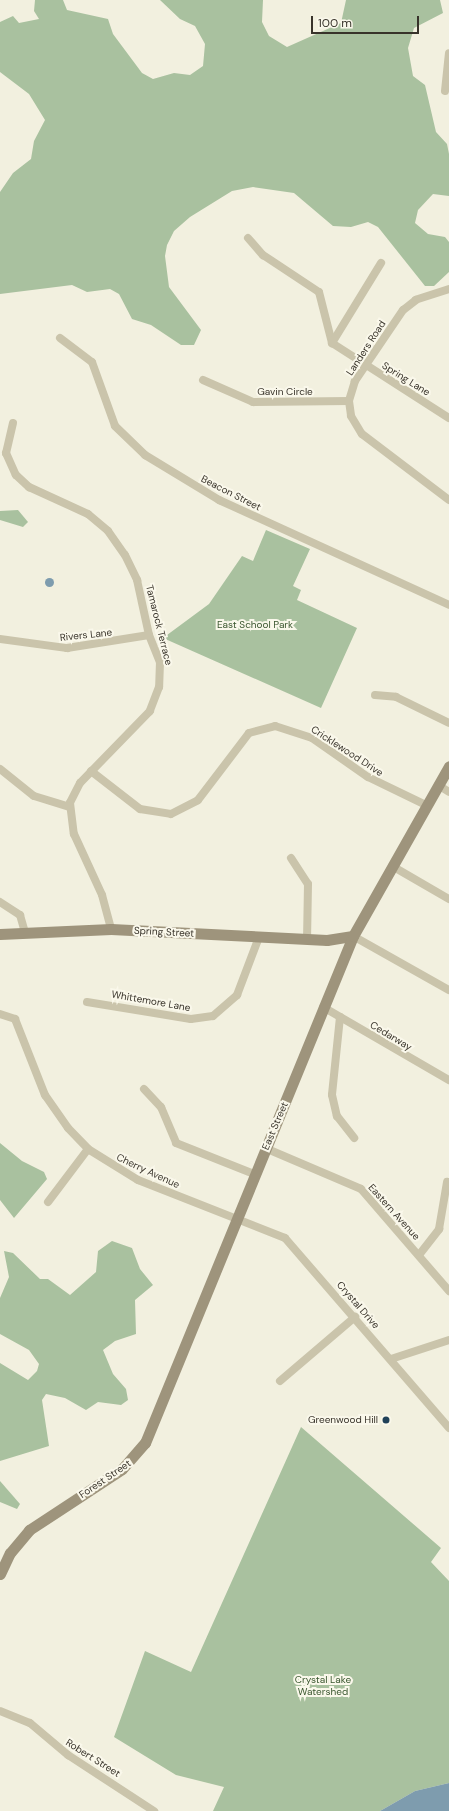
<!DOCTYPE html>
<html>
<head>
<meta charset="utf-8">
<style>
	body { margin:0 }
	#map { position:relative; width:449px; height:1811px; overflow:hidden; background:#f2f0df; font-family:"DM Sans",sans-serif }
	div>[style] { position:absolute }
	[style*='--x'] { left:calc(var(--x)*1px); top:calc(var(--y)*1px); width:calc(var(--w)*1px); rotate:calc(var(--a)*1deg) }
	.green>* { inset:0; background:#a9c19f }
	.water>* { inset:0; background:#7e9cae }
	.round { border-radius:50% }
	.street>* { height:8px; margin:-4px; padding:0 4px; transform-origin:4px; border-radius:4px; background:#cac4ab }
	.secondary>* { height:11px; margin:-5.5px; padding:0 5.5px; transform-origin:5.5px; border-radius:5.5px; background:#9e947c }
	.dots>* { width:11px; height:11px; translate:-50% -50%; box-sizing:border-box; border:2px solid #faf8eb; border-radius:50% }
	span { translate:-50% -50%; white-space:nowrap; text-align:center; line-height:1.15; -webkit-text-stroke:4px #faf8eb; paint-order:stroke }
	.street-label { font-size:10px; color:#38332a }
	.park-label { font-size:10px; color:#39562e }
	.poi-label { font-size:10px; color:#38332a }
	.right { translate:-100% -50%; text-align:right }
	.scale { position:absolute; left:311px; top:16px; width:108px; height:18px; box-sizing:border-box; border:2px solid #38332a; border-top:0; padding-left:5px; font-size:12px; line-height:14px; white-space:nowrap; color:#38332a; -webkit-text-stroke:3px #faf8eb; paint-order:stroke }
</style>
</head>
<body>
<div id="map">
	<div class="green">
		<div style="clip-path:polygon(35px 0,63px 0,67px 10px,108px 19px,113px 34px,142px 73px,153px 79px,174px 73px,190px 75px,203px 66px,205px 44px,195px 26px,180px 19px,160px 0,263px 0,262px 22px,269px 36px,287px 47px,341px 23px,346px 0,440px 0,443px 13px,414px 28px,408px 48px,413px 76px,425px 85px,436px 132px,447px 144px,449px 154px,449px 196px,433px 194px,418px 210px,415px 223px,428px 234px,445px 237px,449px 242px,449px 272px,434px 286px,425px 286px,378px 227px,368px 222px,351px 227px,333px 226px,294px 193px,253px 187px,232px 191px,190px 217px,174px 231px,167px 245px,165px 256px,169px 287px,201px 330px,194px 345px,181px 345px,151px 325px,132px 319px,119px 294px,110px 289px,87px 292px,72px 285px,0 294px,0 192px,13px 173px,31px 159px,34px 141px,45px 120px,29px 94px,0 72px,0 22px,13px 16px,19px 23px,39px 19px,34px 11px)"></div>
		<div style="clip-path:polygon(18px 510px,28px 522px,23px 527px,0 520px,0 511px)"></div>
		<div style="clip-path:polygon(266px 530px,310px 549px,293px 586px,301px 590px,297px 600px,357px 628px,321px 708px,163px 638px,209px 604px,242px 556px,253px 561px)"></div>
		<div style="clip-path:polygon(0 1143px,22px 1161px,44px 1172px,47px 1179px,14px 1218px,0 1200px)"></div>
		<div style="clip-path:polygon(112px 1241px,132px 1248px,140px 1269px,153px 1285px,135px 1300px,136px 1334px,115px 1341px,103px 1350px,113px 1374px,126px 1389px,128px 1400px,121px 1405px,98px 1402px,86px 1410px,65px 1398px,46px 1394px,42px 1400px,49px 1446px,0 1461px,0 1363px,28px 1380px,37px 1371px,39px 1364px,29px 1350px,0 1334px,0 1298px,9px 1277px,4px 1251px,13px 1253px,40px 1279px,48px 1279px,70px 1295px,96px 1272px,98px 1251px)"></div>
		<div style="clip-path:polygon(301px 1427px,441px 1548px,431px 1562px,449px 1581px,449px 1783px,415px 1791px,380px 1811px,213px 1811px,224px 1787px,176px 1775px,114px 1737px,145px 1651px,191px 1672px)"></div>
		<div style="clip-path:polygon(0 1481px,20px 1504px,17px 1509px,0 1502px)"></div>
	</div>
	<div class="water">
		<div class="round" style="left:44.5px;top:577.5px;width:9px;height:9px"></div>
		<div style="clip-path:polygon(449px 1783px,449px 1811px,380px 1811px,415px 1791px)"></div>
	</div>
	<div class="street">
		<div style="--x:445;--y:91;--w:38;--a:-84"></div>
		<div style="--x:248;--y:238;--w:23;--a:49"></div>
		<div style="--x:263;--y:255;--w:67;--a:33.5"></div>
		<div style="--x:319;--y:292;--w:53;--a:75.7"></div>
		<div style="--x:449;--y:289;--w:35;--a:162"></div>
		<div style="--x:416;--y:300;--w:16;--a:142"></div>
		<div style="--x:403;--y:310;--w:86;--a:124.1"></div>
		<div style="--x:355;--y:381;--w:21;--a:107"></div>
		<div style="--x:349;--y:401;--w:15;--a:82"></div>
		<div style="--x:351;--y:416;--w:21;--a:59"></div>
		<div style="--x:362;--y:434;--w:109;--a:37.2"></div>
		<div style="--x:60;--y:338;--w:40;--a:37"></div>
		<div style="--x:92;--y:362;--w:68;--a:70.2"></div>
		<div style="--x:115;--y:426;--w:42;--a:44"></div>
		<div style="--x:145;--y:455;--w:87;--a:31.3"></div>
		<div style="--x:219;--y:500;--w:253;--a:24.5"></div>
		<div style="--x:332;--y:343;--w:139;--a:32.7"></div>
		<div style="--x:332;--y:343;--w:94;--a:-58.5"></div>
		<div style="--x:203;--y:380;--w:55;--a:23.7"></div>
		<div style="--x:253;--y:402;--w:96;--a:-0.6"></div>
		<div style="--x:13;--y:423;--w:31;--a:103"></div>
		<div style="--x:6;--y:453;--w:24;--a:66"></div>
		<div style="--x:16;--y:475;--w:18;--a:43"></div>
		<div style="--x:29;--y:487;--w:65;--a:24.6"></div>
		<div style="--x:88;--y:514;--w:26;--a:40"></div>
		<div style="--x:108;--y:531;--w:29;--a:55"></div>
		<div style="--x:125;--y:555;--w:28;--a:64"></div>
		<div style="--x:137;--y:580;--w:56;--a:77.7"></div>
		<div style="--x:149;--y:635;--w:29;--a:68"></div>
		<div style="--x:160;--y:662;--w:25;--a:92"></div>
		<div style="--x:159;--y:687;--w:26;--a:111"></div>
		<div style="--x:150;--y:711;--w:100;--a:134.2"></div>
		<div style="--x:80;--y:783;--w:22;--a:117"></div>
		<div style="--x:70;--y:803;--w:31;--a:83"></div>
		<div style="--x:74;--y:834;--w:67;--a:65.3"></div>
		<div style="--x:102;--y:895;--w:35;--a:75"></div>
		<div style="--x:0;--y:639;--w:68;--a:7.7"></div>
		<div style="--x:67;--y:648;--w:83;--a:-9"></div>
		<div style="--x:375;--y:695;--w:21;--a:5"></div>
		<div style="--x:396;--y:697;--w:59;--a:26.1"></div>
		<div style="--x:0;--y:769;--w:43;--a:38.5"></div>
		<div style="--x:34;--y:796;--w:37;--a:17"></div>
		<div style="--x:91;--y:771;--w:62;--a:37.8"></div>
		<div style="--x:140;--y:809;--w:31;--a:9"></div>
		<div style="--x:171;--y:814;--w:30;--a:-27"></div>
		<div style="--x:198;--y:800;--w:84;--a:-52.7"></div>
		<div style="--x:249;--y:733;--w:27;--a:-15"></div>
		<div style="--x:275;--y:726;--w:39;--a:18"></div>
		<div style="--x:312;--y:738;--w:68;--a:34.9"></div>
		<div style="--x:368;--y:777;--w:64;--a:25.8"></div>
		<div style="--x:438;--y:785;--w:13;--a:32"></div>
		<div style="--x:291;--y:858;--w:31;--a:57"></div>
		<div style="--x:308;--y:884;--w:55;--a:91"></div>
		<div style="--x:392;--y:866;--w:66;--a:30.1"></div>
		<div style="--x:0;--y:902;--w:24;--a:33"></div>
		<div style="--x:20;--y:915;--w:19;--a:74"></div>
		<div style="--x:353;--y:936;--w:110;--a:29.4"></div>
		<div style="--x:87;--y:1002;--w:105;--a:9.3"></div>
		<div style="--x:191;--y:1019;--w:22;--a:-8"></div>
		<div style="--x:213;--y:1016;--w:32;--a:-41"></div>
		<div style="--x:237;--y:995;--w:62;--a:-69.2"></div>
		<div style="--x:323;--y:1007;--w:146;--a:30.1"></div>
		<div style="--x:0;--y:1014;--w:16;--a:18"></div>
		<div style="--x:15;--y:1019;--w:82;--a:68.5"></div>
		<div style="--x:45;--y:1095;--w:40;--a:55.1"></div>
		<div style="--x:68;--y:1128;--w:29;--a:46"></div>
		<div style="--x:88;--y:1149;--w:59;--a:31.8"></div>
		<div style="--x:138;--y:1180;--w:158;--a:21.5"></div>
		<div style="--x:285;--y:1238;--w:251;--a:49.2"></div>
		<div style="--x:340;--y:1017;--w:78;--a:95.9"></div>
		<div style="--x:332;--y:1095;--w:22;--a:77"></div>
		<div style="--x:337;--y:1116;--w:28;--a:52"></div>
		<div style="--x:144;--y:1089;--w:25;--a:47"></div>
		<div style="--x:161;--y:1107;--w:39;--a:67"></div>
		<div style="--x:176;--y:1143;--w:84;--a:21.7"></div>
		<div style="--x:265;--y:1148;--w:104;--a:23.1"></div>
		<div style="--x:361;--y:1189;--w:135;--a:49.2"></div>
		<div style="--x:48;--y:1202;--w:66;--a:-53"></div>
		<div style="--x:419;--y:1255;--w:33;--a:-52"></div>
		<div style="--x:439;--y:1229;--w:48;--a:-80.3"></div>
		<div style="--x:391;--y:1359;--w:61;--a:-18.1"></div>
		<div style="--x:280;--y:1381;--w:99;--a:-40.5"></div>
		<div style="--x:0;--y:1711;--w:32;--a:22"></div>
		<div style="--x:30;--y:1723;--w:50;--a:40.1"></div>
		<div style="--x:68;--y:1755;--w:103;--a:33.1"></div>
	</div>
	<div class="secondary">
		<div style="--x:0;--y:934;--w:111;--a:-2.6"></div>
		<div style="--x:111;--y:929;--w:216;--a:2.9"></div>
		<div style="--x:327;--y:940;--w:26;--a:-9"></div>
		<div style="--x:0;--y:1574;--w:23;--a:-65"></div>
		<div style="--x:10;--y:1553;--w:30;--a:-50"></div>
		<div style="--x:29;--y:1530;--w:111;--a:-33.3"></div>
		<div style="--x:122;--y:1469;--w:35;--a:-49"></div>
		<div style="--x:145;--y:1443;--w:548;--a:-67.69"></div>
		<div style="--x:353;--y:936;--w:195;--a:-60.5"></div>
	</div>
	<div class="dots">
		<div style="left:386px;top:1420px;background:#204158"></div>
	</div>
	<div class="street-label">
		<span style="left:366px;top:348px;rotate:-57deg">Landers Road</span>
		<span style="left:406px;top:379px;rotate:32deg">Spring Lane</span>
		<span style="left:285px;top:392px">Gavin Circle</span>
		<span style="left:231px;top:493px;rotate:27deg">Beacon Street</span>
		<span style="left:159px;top:625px;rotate:76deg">Tamarock Terrace</span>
		<span style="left:86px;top:635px;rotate:-6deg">Rivers Lane</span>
		<span style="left:347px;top:751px;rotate:33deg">Cricklewood Drive</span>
		<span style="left:164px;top:932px;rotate:3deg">Spring Street</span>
		<span style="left:151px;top:1001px;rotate:10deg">Whittemore Lane</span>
		<span style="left:391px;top:1036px;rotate:31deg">Cedarway</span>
		<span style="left:275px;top:1126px;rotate:-67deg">East Street</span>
		<span style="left:148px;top:1171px;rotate:25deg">Cherry Avenue</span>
		<span style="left:394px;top:1212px;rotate:48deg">Eastern Avenue</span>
		<span style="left:358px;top:1305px;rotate:49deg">Crystal Drive</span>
		<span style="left:105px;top:1479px;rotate:-34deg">Forest Street</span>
		<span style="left:93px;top:1758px;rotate:32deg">Robert Street</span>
	</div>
	<div class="park-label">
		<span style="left:255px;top:625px">East School Park</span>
		<span style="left:323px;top:1685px">Crystal Lake<br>Watershed</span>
	</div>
	<div class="poi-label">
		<span class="right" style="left:378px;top:1420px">Greenwood Hill</span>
	</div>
	<div class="scale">100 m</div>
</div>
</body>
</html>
